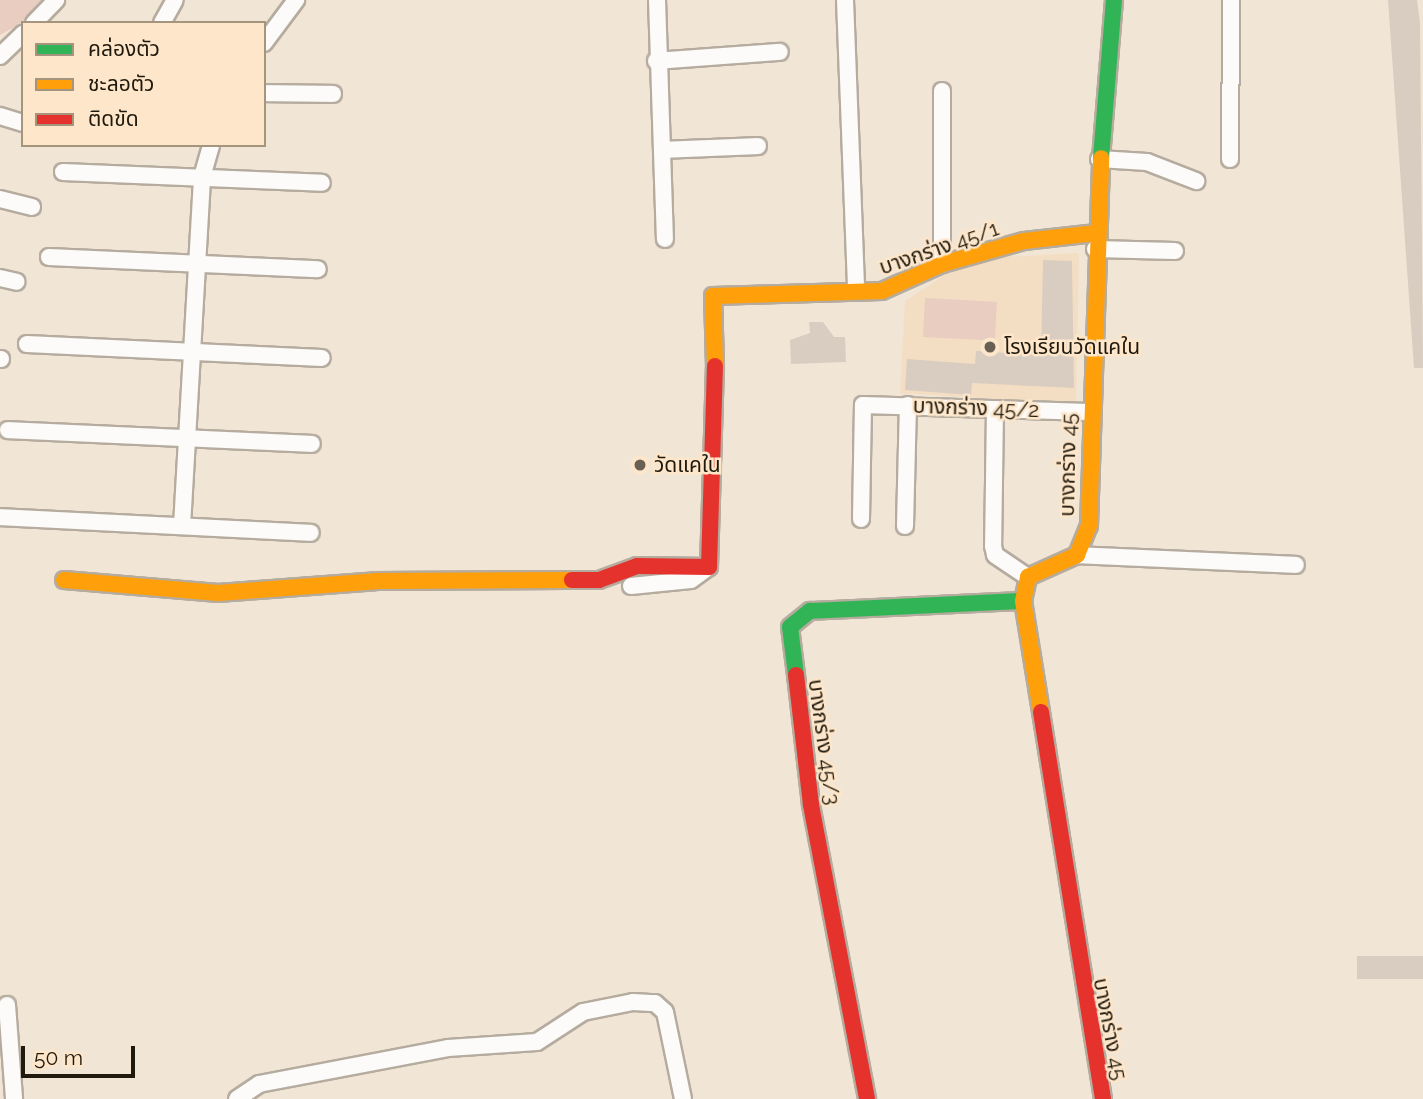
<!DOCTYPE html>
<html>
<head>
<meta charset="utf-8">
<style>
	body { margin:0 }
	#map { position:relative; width:1423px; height:1099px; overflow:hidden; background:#f1e5d5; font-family:Raleway,"Noto Sans Thai",sans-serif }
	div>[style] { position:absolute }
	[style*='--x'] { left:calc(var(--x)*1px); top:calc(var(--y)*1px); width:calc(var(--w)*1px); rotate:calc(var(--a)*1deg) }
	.built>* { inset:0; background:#f3dec3 }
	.green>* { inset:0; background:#eacdc1; transform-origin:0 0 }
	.building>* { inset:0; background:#d9cdc1; transform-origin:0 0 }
	.roads { filter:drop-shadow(2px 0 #b5ac9f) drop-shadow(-2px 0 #b5ac9f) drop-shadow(0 2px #b5ac9f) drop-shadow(0 -2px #b5ac9f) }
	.street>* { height:16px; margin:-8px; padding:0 8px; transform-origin:8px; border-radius:8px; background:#fdfbf9 }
	.fast>* { height:16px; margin:-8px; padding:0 8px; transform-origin:8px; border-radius:8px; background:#30b455 }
	.slow>* { height:16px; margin:-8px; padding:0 8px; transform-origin:8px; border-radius:8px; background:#ff9f0a }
	.jam>* { height:16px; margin:-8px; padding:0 8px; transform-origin:8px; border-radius:8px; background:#e5322d }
	.dots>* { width:19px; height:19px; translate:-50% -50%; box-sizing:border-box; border:4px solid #fde6c9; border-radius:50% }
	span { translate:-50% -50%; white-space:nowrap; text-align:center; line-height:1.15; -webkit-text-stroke:5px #fde6c9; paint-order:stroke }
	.street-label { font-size:21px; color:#20190e }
	.poi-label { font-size:21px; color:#20190e }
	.left { translate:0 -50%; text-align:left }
	.legend { position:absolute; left:21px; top:21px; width:245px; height:126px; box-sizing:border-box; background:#fde6c9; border:2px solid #a5947e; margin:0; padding:9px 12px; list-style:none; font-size:21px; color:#20190e }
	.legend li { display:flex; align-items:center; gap:14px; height:35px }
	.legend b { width:35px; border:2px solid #a5947e }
	.scale { position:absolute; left:21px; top:1046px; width:114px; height:32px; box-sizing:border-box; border:4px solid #20190e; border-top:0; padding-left:9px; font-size:21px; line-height:24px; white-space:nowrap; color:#20190e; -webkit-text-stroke:5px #fde6c9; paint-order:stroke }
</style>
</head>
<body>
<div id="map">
	<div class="built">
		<div style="clip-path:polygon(1079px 253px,1076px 404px,900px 393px,905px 301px,969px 259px)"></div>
	</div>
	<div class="green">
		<div style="clip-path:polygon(0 0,46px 0,36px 15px,0 35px)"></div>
		<div style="left:925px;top:298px;width:72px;height:39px;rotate:3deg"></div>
	</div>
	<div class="building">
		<div style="clip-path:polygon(1388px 0,1417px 0,1420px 23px,1423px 368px,1414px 368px)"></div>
		<div style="clip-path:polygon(1043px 260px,1072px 261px,1074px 388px,972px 383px,971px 395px,905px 390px,907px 359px,975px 364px,976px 351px,1041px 355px)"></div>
		<div style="clip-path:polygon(809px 322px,823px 322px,834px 337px,845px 337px,846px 362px,791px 364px,790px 340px,810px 333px)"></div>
		<div style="left:1423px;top:956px;width:23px;height:66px;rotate:90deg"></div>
	</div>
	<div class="roads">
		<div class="street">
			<div style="--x:657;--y:0;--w:239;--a:88.1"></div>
			<div style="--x:845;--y:0;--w:291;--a:87.8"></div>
			<div style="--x:34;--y:23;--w:32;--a:-46"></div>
			<div style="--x:162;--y:23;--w:26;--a:-61"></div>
			<div style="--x:264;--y:43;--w:54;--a:-53.3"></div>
			<div style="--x:0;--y:56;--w:32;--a:-44"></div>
			<div style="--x:656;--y:61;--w:124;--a:-4.2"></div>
			<div style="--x:264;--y:93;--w:69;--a:0.8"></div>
			<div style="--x:0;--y:116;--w:24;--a:17"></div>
			<div style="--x:662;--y:150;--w:96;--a:-2.4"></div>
			<div style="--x:1099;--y:159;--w:48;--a:3.6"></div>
			<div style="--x:1147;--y:162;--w:53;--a:21.2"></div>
			<div style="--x:1230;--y:159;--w:159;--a:-89.6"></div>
			<div style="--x:63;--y:172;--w:259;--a:2.4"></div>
			<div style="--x:0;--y:199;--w:33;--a:14"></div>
			<div style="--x:1095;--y:249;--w:80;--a:1.4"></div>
			<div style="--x:49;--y:257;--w:269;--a:2.6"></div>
			<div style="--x:942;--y:264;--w:173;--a:-90"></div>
			<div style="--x:0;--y:278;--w:17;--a:13"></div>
			<div style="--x:27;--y:344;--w:295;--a:2.7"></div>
			<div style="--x:0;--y:359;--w:1;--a:0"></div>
			<div style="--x:995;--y:409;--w:137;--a:90.8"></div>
			<div style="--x:993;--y:546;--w:9;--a:77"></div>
			<div style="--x:995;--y:555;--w:40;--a:34"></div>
			<div style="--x:8;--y:430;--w:304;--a:2.6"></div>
			<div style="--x:0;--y:517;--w:311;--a:2.9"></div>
			<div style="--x:861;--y:519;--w:114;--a:-89"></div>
			<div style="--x:863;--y:405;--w:226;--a:1.8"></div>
			<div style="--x:182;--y:526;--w:350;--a:-86.7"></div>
			<div style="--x:202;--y:177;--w:33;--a:-74"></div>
			<div style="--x:905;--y:526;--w:121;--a:-88.6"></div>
			<div style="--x:1077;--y:555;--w:219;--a:2.6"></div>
			<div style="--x:631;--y:586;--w:60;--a:-5.7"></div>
			<div style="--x:691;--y:580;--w:22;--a:-36"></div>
			<div style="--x:7;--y:1005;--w:94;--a:85.7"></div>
			<div style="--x:237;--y:1099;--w:27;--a:-34"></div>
			<div style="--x:259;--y:1084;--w:192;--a:-10.8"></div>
			<div style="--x:448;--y:1048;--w:89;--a:-3.9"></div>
			<div style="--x:537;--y:1042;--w:55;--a:-33.1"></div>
			<div style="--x:583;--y:1012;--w:51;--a:-11.3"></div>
			<div style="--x:633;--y:1002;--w:22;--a:3"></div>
			<div style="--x:655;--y:1003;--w:13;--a:42"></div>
			<div style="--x:665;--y:1012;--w:89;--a:78.3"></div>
		</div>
		<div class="fast">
			<div style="--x:1101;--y:158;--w:159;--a:-85.3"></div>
			<div style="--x:796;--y:675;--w:48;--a:-97.1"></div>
			<div style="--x:790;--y:627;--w:26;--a:-39"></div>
			<div style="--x:810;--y:611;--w:213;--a:-2.7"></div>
		</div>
		<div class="slow">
			<div style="--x:715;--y:366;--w:70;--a:-91.6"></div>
			<div style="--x:713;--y:296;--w:169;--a:-1.7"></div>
			<div style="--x:882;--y:291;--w:66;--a:-24.2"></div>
			<div style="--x:942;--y:264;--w:85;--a:-15.7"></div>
			<div style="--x:1024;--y:241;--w:71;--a:-6.4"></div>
			<div style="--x:64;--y:580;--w:155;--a:4.8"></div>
			<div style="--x:218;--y:593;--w:158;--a:-4.3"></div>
			<div style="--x:376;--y:581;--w:196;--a:-0.3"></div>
			<div style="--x:1041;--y:712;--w:112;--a:-99.2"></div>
			<div style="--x:1023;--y:601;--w:25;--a:-78"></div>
			<div style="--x:1028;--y:577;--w:54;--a:-24.2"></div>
			<div style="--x:1077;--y:555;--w:31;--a:-68"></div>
			<div style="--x:1089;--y:526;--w:368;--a:-88.1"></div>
		</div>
		<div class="jam">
			<div style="--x:572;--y:580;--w:27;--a:0"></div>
			<div style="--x:599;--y:580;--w:40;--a:-20.2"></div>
			<div style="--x:637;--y:566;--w:72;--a:0.8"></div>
			<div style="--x:709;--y:567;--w:201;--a:-88.3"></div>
			<div style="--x:796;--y:675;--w:131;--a:83.4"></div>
			<div style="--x:811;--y:805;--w:299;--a:79.2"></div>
			<div style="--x:1041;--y:712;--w:392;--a:80.9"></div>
		</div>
	</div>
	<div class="dots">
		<div style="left:990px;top:347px;background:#696054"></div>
		<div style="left:640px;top:465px;background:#696054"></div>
	</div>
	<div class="street-label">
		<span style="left:939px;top:248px;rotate:-19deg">บางกร่าง 45/1</span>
		<span style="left:976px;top:408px;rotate:2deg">บางกร่าง 45/2</span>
		<span style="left:1068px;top:465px;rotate:-89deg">บางกร่าง 45</span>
		<span style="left:824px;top:742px;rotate:82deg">บางกร่าง 45/3</span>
		<span style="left:1110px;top:1029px;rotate:79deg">บางกร่าง 45</span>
	</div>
	<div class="poi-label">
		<span class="left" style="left:1004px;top:347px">โรงเรียนวัดแคใน</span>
		<span class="left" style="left:654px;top:465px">วัดแคใน</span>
	</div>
	<ul class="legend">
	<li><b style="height:9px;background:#30b455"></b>คล่องตัว</li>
	<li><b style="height:9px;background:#ff9f0a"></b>ชะลอตัว</li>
	<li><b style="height:9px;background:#e5322d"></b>ติดขัด</li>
	</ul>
	<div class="scale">50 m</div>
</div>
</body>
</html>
